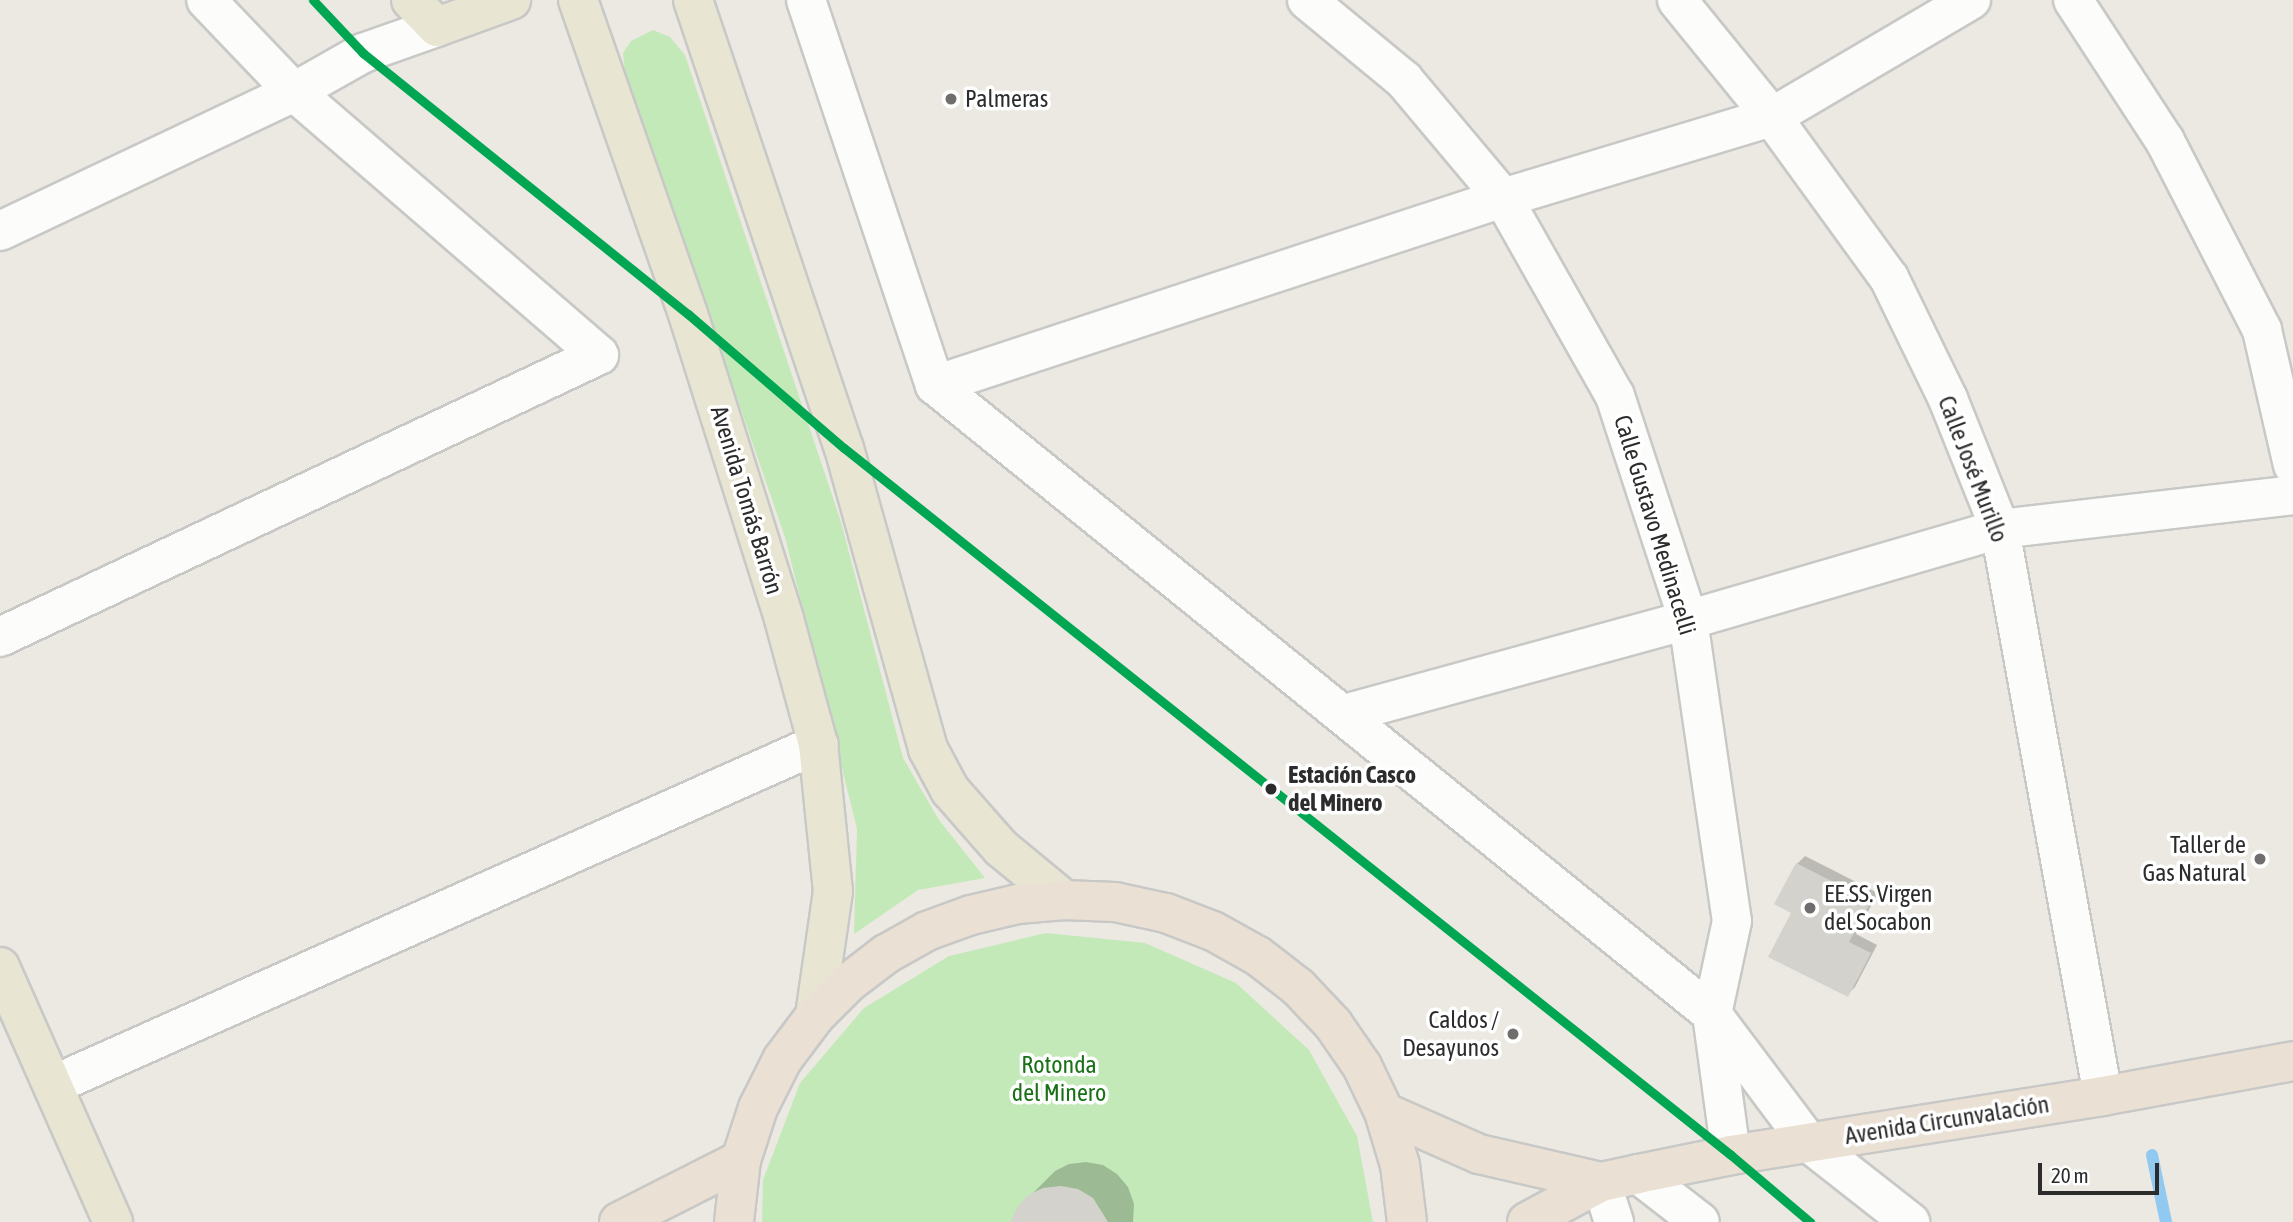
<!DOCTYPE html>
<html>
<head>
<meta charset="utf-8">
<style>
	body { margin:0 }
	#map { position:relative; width:2293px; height:1222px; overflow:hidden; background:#ebe9e2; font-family:"Asap Condensed",sans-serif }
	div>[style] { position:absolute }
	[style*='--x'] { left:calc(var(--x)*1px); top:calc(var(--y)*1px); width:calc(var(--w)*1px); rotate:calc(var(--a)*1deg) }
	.green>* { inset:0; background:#c4e9b9 }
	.shadow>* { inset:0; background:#0003 }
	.stream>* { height:12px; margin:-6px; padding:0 6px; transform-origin:6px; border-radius:6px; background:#91c9f1 }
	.building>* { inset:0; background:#d4d2cd }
	.roads { filter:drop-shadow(2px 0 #c8c8c7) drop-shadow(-2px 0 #c8c8c7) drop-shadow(0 2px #c8c8c7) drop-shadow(0 -2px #c8c8c7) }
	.minor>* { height:38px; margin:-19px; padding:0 19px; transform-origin:19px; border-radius:19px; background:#fcfcfb }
	.major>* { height:38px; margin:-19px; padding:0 19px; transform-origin:19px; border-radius:19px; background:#e8e6d3 }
	.highway>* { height:38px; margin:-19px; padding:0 19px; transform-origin:19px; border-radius:19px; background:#eae1d4 }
	.rail-1>* { height:9px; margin:-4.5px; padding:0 4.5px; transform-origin:4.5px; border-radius:4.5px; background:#00a651 }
	.dots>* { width:19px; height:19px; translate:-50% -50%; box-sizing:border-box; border:4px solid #fff; border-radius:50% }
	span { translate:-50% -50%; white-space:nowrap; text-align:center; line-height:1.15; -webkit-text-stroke:7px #fff; paint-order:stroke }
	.poi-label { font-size:24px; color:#2c2c2c }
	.left { translate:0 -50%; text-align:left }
	.right { translate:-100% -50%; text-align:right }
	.street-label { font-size:24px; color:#2c2c2c }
	.stop-label { font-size:24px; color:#2c2c2c; font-weight:700 }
	.park-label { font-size:24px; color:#197115 }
	.scale { position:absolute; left:2038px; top:1163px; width:121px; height:32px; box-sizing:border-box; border:4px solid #2c2c2c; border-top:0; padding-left:9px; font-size:21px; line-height:24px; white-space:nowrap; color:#2c2c2c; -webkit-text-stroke:5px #fff; paint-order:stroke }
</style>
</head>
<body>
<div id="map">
	<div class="green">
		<div style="clip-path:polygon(653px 30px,670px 37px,685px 55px,841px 522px,903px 758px,939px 820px,985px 878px,918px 890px,854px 934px,857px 829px,785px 537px,625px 75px,623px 53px,631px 41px)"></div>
		<div style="clip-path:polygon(1046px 933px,1145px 943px,1236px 983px,1309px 1050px,1357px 1136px,1373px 1222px,762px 1222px,763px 1180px,800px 1083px,864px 1008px,949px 956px)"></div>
	</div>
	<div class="shadow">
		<div style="clip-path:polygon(1805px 856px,1878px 893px,1856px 934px,1877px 945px,1855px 987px,1847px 995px,1794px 912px,1797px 864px)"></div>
		<div style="clip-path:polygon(1086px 1162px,1103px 1165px,1117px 1174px,1128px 1187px,1134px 1204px,1133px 1222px,1014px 1222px,1018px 1208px,1055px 1171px,1069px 1164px)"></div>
	</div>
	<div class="stream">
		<div style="--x:2152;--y:1155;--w:68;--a:78.2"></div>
	</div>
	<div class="building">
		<div style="clip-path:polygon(1796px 863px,1871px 901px,1849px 942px,1871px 953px,1848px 997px,1768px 957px,1791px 913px,1774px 904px)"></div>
		<div style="clip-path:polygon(1061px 1186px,1078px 1189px,1093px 1198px,1108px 1222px,1010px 1222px,1017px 1208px,1028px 1195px,1043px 1188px)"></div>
	</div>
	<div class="roads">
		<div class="minor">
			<div style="--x:806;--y:0;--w:406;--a:71.5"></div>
			<div style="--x:935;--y:385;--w:1000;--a:38.99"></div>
			<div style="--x:1712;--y:1014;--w:160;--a:53.1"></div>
			<div style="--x:1808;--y:1142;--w:130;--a:38.1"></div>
			<div style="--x:1307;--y:0;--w:126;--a:39.5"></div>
			<div style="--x:1404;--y:80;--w:154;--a:50"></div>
			<div style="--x:1503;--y:198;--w:227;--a:60.5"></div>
			<div style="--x:1615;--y:396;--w:236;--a:71.9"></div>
			<div style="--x:1688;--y:620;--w:304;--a:81.7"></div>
			<div style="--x:1732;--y:921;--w:95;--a:102.1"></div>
			<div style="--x:1712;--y:1014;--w:142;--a:82.3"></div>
			<div style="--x:1677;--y:0;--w:151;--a:50.9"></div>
			<div style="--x:1772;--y:117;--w:199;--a:54"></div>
			<div style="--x:1889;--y:278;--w:135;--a:64"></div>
			<div style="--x:1948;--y:399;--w:140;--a:68.2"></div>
			<div style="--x:2000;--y:529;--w:576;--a:79.7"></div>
			<div style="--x:2073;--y:0;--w:168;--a:56.9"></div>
			<div style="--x:2165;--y:141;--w:212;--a:62.8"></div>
			<div style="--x:2262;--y:330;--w:139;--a:77.1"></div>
			<div style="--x:0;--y:231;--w:325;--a:-25.3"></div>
			<div style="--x:294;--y:92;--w:79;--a:-29.5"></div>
			<div style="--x:363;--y:53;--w:78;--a:-19.4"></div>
			<div style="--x:935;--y:385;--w:598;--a:-18.22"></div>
			<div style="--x:1503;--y:198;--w:281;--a:-16.8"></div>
			<div style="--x:1772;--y:117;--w:231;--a:-30.5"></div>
			<div style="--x:0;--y:637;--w:662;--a:-25.21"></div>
			<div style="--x:599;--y:355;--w:403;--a:-139.2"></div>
			<div style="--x:294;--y:92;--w:127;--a:-133.7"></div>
			<div style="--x:1344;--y:714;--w:357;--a:-15.3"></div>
			<div style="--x:1688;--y:620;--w:325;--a:-16.3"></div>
			<div style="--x:2000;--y:529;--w:295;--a:-6.6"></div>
			<div style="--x:53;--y:1085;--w:838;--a:-24.03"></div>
			<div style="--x:1638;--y:1174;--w:78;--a:37.7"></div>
			<div style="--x:1601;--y:1182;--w:42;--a:72"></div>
		</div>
		<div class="major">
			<div style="--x:411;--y:0;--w:37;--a:46"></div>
			<div style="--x:437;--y:27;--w:79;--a:-20"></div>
			<div style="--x:578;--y:0;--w:333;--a:70.7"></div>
			<div style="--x:688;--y:314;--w:320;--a:72.5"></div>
			<div style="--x:784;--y:619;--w:130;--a:74.8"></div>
			<div style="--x:818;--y:744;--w:148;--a:84.2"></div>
			<div style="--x:833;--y:891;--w:126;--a:98.2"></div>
			<div style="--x:693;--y:0;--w:473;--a:71.4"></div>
			<div style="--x:844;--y:448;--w:313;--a:74.4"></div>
			<div style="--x:928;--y:749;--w:47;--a:61.8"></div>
			<div style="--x:950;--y:790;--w:77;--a:48.7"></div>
			<div style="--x:1001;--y:848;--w:82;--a:39.5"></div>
			<div style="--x:0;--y:967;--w:279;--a:66.1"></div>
		</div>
		<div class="highway">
			<div style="--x:1384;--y:1112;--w:104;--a:23.9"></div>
			<div style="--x:1479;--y:1154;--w:125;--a:12.9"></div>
			<div style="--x:619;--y:1222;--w:137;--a:-26.9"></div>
			<div style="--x:734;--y:1222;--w:62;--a:-83.6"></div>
			<div style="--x:741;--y:1160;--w:55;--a:-71.9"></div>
			<div style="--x:758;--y:1108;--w:54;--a:-63.4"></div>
			<div style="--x:782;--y:1060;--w:55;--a:-53.1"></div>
			<div style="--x:815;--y:1016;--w:47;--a:-45"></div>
			<div style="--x:848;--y:983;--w:48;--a:-37.3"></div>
			<div style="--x:886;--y:954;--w:47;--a:-29.3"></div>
			<div style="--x:927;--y:931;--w:47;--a:-20"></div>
			<div style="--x:971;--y:915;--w:48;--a:-13.2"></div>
			<div style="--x:1018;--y:904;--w:46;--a:-5"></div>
			<div style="--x:1064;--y:900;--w:51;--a:2.2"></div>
			<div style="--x:1115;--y:902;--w:52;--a:12.2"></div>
			<div style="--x:1166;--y:913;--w:50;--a:21"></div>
			<div style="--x:1213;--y:931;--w:51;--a:29.1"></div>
			<div style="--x:1258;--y:956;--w:51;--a:37.8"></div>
			<div style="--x:1298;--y:987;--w:51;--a:46.6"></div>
			<div style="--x:1333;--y:1024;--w:51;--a:55.4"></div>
			<div style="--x:1362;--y:1066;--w:51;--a:64.4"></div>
			<div style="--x:1384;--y:1112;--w:55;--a:73.2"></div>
			<div style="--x:1400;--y:1165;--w:57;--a:83"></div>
			<div style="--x:1527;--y:1222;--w:84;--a:-28.4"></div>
			<div style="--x:1601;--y:1182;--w:38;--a:-12"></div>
			<div style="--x:1638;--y:1174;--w:95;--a:-11.5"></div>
			<div style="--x:1731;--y:1155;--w:377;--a:-9"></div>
			<div style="--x:2103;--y:1096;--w:193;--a:-10.4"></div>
		</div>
	</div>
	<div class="rail-1">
		<div style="--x:313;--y:0;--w:73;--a:46.7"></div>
		<div style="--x:363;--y:53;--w:417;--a:38.8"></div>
		<div style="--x:688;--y:314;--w:206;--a:40.7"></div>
		<div style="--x:844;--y:448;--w:1134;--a:38.56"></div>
		<div style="--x:1731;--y:1155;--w:104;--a:40.3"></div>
	</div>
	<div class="dots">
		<div style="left:951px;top:99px;background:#6f6e6c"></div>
		<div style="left:1271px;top:789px;background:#2c2c2c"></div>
		<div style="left:2260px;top:859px;background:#6f6e6c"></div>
		<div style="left:1810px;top:908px;background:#6f6e6c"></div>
		<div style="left:1513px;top:1034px;background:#6f6e6c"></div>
	</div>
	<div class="poi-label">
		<span class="left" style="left:965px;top:99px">Palmeras</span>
		<span class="right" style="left:2246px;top:859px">Taller de<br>Gas Natural</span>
		<span class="left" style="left:1824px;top:908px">EE.SS. Virgen<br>del Socabon</span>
		<span class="right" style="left:1499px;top:1034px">Caldos /<br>Desayunos</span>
	</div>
	<div class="street-label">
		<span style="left:1973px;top:469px;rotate:69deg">Calle José Murillo</span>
		<span style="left:747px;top:500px;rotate:73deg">Avenida Tomás Barrón</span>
		<span style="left:1655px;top:525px;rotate:73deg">Calle Gustavo Medinacelli</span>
		<span style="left:1947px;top:1120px;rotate:-9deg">Avenida Circunvalación</span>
	</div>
	<div class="stop-label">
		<span class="left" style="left:1288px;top:789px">Estación Casco<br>del Minero</span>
	</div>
	<div class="park-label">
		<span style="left:1059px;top:1079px">Rotonda<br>del Minero</span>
	</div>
	<div class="scale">20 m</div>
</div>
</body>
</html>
